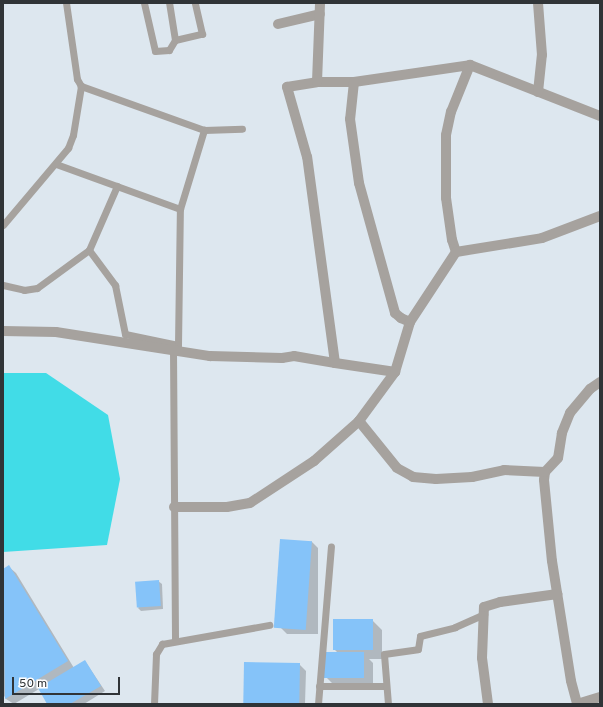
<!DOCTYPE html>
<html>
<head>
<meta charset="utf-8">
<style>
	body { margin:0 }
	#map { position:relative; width:603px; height:707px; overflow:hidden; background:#dde7ef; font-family:Overpass,sans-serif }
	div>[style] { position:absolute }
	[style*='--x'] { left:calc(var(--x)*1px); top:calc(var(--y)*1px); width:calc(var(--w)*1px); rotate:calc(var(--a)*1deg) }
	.water>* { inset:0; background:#41dce7 }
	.shadow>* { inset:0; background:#0003 }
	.building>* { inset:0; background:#85c3f9; transform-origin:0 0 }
	.lane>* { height:7px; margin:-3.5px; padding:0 3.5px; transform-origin:3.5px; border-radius:3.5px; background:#a6a29e }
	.street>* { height:10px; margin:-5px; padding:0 5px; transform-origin:5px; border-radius:5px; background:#a6a29e }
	span { translate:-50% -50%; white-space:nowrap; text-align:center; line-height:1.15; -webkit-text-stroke:3.5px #fff; paint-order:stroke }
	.frame { position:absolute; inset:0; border:4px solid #303437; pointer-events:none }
	.scale { position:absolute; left:12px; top:677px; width:108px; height:18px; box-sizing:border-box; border:2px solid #303437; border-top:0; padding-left:5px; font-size:12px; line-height:14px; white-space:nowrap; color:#303437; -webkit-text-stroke:3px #fff; paint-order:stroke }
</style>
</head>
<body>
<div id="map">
	<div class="water">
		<div style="clip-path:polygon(3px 373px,46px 373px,108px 415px,120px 479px,107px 545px,3px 552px)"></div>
	</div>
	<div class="shadow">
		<div style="clip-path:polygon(311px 541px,318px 548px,318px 634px,287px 634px,281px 628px)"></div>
		<div style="clip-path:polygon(9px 567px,16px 573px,74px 668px,85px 661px,105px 691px,84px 704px,48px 704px,39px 689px,14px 704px,6px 699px,3px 694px,3px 570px)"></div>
		<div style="clip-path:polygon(158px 581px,162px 584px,163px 609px,141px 611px,138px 608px)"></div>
		<div style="clip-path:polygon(372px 620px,382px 630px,382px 659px,369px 659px,373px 663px,373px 685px,336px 687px,326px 677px,338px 653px,334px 649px)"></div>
		<div style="clip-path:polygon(299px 664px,306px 671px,305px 704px,244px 704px)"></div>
	</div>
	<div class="building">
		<div style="left:280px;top:539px;width:32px;height:89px;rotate:4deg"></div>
		<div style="clip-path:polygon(9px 565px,68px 661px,5px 699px,3px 569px)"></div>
		<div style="left:159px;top:580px;width:26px;height:24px;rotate:86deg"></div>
		<div style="left:333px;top:619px;width:40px;height:31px"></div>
		<div style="left:324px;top:652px;width:40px;height:26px"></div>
		<div style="clip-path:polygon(85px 660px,101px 686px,70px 704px,47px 704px,38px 688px)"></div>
		<div style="left:244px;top:662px;width:56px;height:42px;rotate:1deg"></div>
	</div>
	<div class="lane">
		<div style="--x:144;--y:3;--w:49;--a:77.1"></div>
		<div style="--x:155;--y:51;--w:14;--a:-4"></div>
		<div style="--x:169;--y:50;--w:12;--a:-59"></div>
		<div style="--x:175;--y:40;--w:37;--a:-99"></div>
		<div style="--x:175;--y:40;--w:28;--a:-13"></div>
		<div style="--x:202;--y:34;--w:32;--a:-103"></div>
		<div style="--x:204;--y:130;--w:38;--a:-2"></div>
		<div style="--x:56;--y:164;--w:132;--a:19.9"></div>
		<div style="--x:180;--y:209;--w:83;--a:-73.1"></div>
		<div style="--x:204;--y:130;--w:131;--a:-160.3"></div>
		<div style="--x:81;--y:86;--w:8;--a:-120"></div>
		<div style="--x:77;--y:79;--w:77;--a:-98.2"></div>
		<div style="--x:3;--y:225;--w:101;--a:-49.8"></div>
		<div style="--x:68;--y:148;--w:14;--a:-69"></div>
		<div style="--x:73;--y:135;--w:50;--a:-80.7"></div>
		<div style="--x:89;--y:250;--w:44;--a:53.4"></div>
		<div style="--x:115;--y:285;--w:50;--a:78.5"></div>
		<div style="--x:125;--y:334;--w:54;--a:11.7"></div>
		<div style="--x:178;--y:345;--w:136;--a:-89.2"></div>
		<div style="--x:3;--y:285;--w:22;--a:13"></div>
		<div style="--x:24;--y:290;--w:13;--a:-9"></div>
		<div style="--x:37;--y:288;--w:64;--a:-36.2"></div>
		<div style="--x:89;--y:250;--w:70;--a:-66.4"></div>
		<div style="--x:173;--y:350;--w:290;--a:89.6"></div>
		<div style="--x:319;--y:686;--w:67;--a:0"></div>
		<div style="--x:154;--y:704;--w:50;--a:-87.7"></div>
		<div style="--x:156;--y:654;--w:12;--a:-59"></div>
		<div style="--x:162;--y:644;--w:109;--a:-10.1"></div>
		<div style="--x:318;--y:704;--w:158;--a:-85.3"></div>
		<div style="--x:388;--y:704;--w:50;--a:-94.6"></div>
		<div style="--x:384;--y:654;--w:34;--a:-8"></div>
		<div style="--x:418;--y:649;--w:13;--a:-81"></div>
		<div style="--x:420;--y:636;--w:36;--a:-14"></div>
		<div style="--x:455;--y:627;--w:32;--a:-24"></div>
	</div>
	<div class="street">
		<div style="--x:278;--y:24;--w:43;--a:-13.4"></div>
		<div style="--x:317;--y:82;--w:37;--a:0"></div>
		<div style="--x:354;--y:82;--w:117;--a:-8.3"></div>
		<div style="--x:470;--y:65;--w:140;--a:21.4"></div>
		<div style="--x:354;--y:82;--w:37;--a:96"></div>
		<div style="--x:350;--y:119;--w:65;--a:82"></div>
		<div style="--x:359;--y:183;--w:135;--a:74.5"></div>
		<div style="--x:395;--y:313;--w:8;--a:40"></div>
		<div style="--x:401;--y:318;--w:10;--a:24"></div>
		<div style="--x:538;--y:92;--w:37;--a:-84"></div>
		<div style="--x:542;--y:55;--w:52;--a:-94.4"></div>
		<div style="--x:456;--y:252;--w:13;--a:-108"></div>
		<div style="--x:452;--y:240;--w:42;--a:-98.1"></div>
		<div style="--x:446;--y:198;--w:63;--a:-90"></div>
		<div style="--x:446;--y:135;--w:24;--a:-78"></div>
		<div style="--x:451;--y:112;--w:51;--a:-68"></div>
		<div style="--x:3;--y:331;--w:53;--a:1.1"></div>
		<div style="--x:56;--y:332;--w:156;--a:8.9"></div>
		<div style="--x:210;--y:356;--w:72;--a:1.6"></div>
		<div style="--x:282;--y:358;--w:12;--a:-9"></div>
		<div style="--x:294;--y:356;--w:42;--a:9.7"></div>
		<div style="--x:335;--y:363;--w:208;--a:-97.7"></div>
		<div style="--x:307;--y:157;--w:73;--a:-105.9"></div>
		<div style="--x:287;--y:87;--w:30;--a:-9"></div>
		<div style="--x:317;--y:82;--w:79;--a:-87.8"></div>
		<div style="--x:335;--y:363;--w:61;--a:8.5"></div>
		<div style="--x:600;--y:382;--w:12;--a:145"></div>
		<div style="--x:590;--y:389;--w:31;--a:130"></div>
		<div style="--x:570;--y:413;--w:22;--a:112"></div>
		<div style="--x:562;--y:433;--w:25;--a:99"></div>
		<div style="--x:558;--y:458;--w:19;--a:133"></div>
		<div style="--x:545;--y:472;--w:8;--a:97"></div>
		<div style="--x:544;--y:480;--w:81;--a:84.4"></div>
		<div style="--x:552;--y:561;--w:121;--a:81"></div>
		<div style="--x:571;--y:681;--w:24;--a:75"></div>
		<div style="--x:577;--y:704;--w:24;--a:-17"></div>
		<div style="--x:359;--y:421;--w:60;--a:51"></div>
		<div style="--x:397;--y:468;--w:18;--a:29"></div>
		<div style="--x:413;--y:477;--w:23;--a:5"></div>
		<div style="--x:436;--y:479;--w:36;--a:-3"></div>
		<div style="--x:472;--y:477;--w:33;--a:-12"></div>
		<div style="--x:504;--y:470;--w:41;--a:2.8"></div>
		<div style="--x:174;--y:507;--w:53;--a:0"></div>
		<div style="--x:227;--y:507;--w:23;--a:-10"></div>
		<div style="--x:250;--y:503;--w:77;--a:-33.3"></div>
		<div style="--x:314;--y:461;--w:60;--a:-41.6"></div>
		<div style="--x:359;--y:421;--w:61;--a:-53.7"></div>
		<div style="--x:395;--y:372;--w:52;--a:-73.3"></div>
		<div style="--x:410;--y:322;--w:84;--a:-56.7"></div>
		<div style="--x:456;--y:252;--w:87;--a:-9.2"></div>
		<div style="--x:542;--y:238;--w:62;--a:-20.8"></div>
		<div style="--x:488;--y:704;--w:46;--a:-97.4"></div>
		<div style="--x:482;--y:658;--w:51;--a:-87.8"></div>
		<div style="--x:484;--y:607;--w:17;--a:-17"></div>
		<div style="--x:500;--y:602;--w:58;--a:-8"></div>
	</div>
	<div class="frame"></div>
	<div class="scale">50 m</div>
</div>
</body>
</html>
